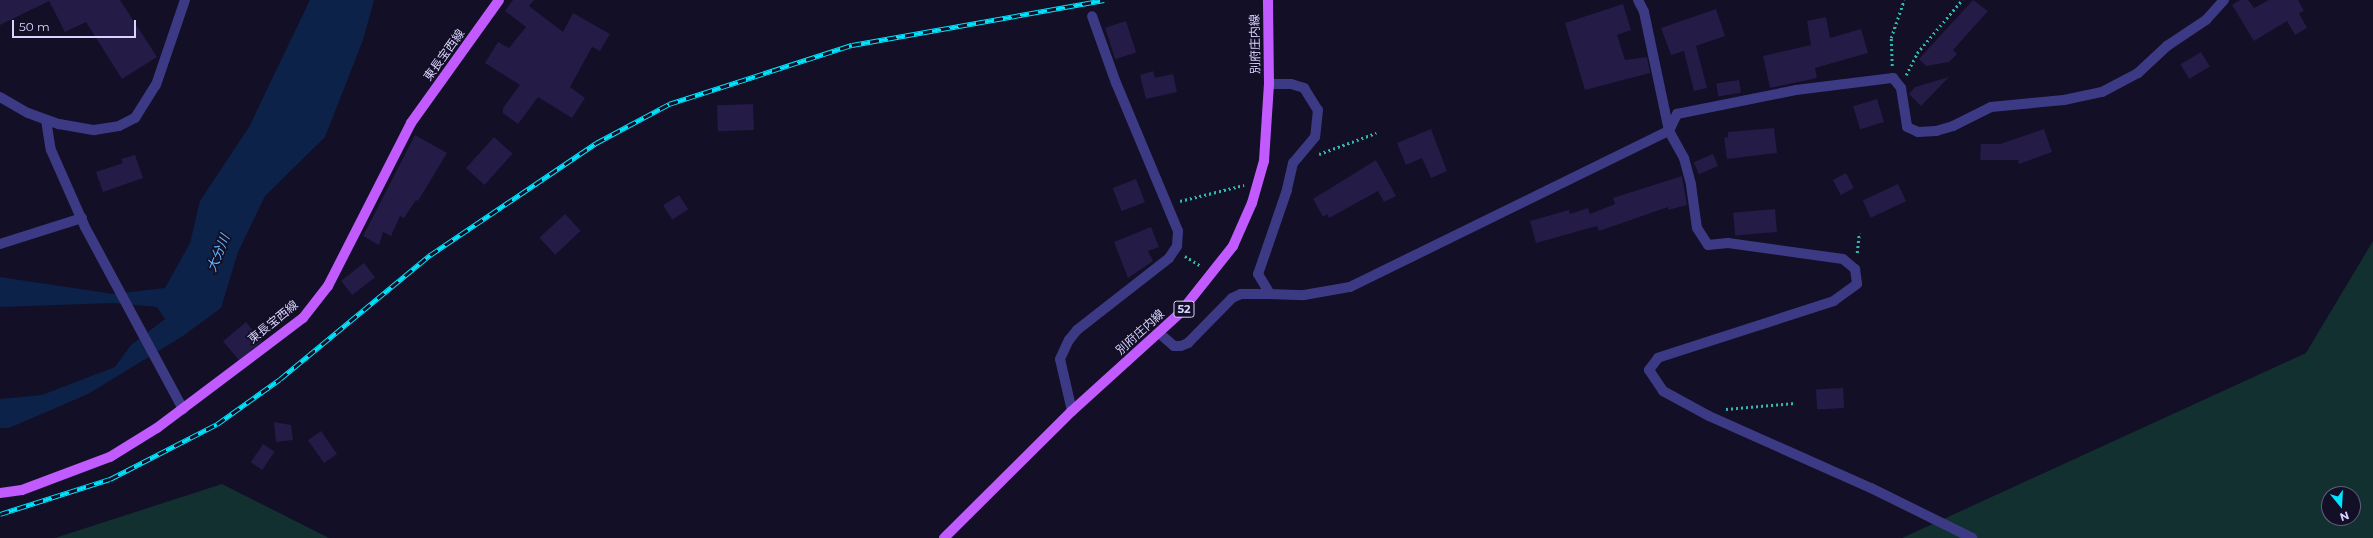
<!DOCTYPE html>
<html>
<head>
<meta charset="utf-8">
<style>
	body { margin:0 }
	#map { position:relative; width:2373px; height:538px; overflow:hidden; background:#130f26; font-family:Montserrat,"Noto Sans JP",sans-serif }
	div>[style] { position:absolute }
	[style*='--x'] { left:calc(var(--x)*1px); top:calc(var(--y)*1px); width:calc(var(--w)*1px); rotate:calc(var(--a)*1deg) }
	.green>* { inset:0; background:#12302f }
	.water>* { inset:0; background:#0c2248 }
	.building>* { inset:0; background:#241b47; transform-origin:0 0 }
	.path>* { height:2.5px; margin-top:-1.25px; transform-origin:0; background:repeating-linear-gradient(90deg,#2fb8b0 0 2px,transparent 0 5px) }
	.minor>* { height:10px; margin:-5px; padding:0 5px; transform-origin:5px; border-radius:5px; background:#3d3a85 }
	.major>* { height:10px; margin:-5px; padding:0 5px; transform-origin:5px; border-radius:5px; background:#c25bff }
	.rail>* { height:4.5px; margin-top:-2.25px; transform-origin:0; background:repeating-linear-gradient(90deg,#130f26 0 9px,#00e5ff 0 18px); box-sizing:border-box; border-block:1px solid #00e5ff }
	span { translate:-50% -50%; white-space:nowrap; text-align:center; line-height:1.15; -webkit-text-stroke:3.5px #130f26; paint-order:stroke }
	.shield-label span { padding:1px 3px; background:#130f26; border:1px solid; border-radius:3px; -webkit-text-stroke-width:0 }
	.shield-label { font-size:11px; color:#d9d4ff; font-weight:700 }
	.street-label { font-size:12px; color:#d9d4ff }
	.water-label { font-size:13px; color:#62b6ff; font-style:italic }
	.north { position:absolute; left:2321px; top:486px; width:40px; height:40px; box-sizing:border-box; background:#130f26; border:1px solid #625e7d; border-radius:50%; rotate:162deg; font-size:11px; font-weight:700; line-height:16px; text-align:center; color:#d9d4ff }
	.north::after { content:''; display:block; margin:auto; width:14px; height:18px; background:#00e5ff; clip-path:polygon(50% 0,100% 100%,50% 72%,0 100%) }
	.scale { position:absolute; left:12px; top:20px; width:124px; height:18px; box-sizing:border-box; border:2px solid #d9d4ff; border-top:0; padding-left:5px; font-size:12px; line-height:14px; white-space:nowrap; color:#d9d4ff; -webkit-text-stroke:3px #130f26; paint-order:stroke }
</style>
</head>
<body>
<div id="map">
	<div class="green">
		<div style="clip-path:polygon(evenodd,2373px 241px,2373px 538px,1902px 538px,2306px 353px,2373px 241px,2329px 494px,2353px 494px,2353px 518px,2329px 518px,2329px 494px)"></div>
		<div style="clip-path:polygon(222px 484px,329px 538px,55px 538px)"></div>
	</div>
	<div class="water">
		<div style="clip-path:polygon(310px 0,374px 0,363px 40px,325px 137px,265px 196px,238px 252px,221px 308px,183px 336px,88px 394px,9px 428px,0 428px,0 399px,42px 395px,115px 367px,131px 345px,165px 319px,157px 307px,114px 303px,0 307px,0 277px,113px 294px,165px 288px,190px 243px,200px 201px,249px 127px)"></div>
	</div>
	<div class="building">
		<div style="clip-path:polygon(0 0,120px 0,157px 57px,122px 79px,86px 22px,65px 32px,49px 1px,0 25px)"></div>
		<div style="clip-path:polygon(513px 0,534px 0,529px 6px,563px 32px,573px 13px,610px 34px,600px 51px,592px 47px,570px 87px,585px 98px,572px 118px,538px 97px,518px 124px,503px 113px,503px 108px,520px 85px,485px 63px,498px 42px,509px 48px,526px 27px,505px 11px)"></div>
		<div style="clip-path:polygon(1973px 0,1988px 11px,1953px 50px,1957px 54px,1949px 62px,1926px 66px,1919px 59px)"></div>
		<div style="clip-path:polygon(2240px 0,2248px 0,2254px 8px,2269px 0,2298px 0,2304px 11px,2299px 13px,2307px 28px,2295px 35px,2287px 21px,2254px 41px,2232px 5px)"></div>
		<div style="clip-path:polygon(1623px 4px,1631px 30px,1617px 35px,1625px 60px,1647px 57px,1650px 73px,1585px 90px,1565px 23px)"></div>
		<div style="clip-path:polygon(1716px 9px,1725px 36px,1696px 46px,1707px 88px,1694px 91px,1684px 51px,1671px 55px,1661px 28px)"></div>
		<div style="clip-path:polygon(1826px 17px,1830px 38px,1861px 29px,1868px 53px,1815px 68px,1817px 78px,1770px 88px,1763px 56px,1811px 45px,1807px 21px)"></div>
		<div style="left:1126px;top:21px;width:33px;height:22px;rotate:72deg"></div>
		<div style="left:2201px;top:52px;width:17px;height:24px;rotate:59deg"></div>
		<div style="clip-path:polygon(1153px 71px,1155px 78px,1173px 74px,1177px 92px,1146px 99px,1140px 75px)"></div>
		<div style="clip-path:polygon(1949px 77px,1921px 106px,1909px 94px,1915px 87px)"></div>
		<div style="left:1739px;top:80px;width:13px;height:23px;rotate:81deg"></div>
		<div style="left:1877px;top:99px;width:24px;height:25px;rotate:73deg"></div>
		<div style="left:753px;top:104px;width:26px;height:36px;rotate:88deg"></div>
		<div style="clip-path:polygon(1774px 128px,1777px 153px,1727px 159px,1724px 138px,1728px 137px,1728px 132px)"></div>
		<div style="clip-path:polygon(1431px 129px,1447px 171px,1431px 178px,1422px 158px,1406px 165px,1397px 143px)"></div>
		<div style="clip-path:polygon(2044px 129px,2052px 152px,2019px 164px,2018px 160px,1980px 160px,1981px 144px,2000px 144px)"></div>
		<div style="clip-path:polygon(415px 135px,447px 153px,418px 201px,416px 200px,404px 218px,400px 216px,391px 236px,383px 232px,379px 245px,363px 236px)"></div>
		<div style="left:494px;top:137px;width:25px;height:42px;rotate:42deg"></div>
		<div style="left:1713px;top:154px;width:13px;height:21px;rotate:67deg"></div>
		<div style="clip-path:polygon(135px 155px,143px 178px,103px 192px,96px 172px,123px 163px,121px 159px)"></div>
		<div style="clip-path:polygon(1376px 160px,1396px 196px,1384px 202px,1378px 191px,1329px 218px,1327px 214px,1323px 217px,1313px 199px)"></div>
		<div style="left:1846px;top:173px;width:17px;height:15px;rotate:62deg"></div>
		<div style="clip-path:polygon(1682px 176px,1687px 205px,1668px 210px,1668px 207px,1599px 231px,1597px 226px,1536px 243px,1530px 221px,1569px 210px,1570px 214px,1588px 208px,1590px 214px,1615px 204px,1613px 198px)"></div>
		<div style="left:1136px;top:179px;width:25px;height:25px;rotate:69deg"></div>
		<div style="left:1898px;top:184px;width:19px;height:39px;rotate:65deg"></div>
		<div style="left:679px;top:195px;width:17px;height:19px;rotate:57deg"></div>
		<div style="left:1775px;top:209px;width:23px;height:42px;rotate:85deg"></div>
		<div style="left:565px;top:214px;width:23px;height:35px;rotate:47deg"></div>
		<div style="clip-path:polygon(1151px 227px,1159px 247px,1148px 251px,1153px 261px,1128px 278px,1114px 242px)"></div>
		<div style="left:364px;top:263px;width:18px;height:29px;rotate:52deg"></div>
		<div style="left:246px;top:322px;width:25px;height:30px;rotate:50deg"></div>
		<div style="left:1843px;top:388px;width:20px;height:27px;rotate:87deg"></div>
		<div style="clip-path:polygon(274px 422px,291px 425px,293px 440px,276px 442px)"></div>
		<div style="left:321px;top:431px;width:28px;height:16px;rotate:55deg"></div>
		<div style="left:263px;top:444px;width:14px;height:22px;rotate:34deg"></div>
	</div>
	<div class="path">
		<div style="--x:1892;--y:66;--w:28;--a:-92"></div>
		<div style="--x:1891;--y:38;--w:40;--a:-71.1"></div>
		<div style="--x:1906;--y:75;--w:25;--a:-63"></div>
		<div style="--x:1917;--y:53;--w:70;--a:-49.7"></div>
		<div style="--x:1319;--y:154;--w:61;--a:-20.2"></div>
		<div style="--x:1180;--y:201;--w:66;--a:-14"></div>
		<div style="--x:1857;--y:253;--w:20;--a:-84"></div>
		<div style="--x:1185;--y:256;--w:19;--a:32"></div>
		<div style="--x:1726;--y:409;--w:69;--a:-5"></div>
	</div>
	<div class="minor">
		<div style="--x:1638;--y:0;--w:13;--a:63"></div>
		<div style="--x:1644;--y:12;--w:122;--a:78.1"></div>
		<div style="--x:1669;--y:131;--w:31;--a:61"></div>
		<div style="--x:1684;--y:158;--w:28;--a:75"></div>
		<div style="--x:1691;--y:185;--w:43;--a:82.1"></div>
		<div style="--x:1697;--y:228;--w:20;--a:57"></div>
		<div style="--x:1708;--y:245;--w:20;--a:-6"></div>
		<div style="--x:1728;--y:243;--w:116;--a:7.9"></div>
		<div style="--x:1843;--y:259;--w:16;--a:40"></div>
		<div style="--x:1855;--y:269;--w:15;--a:82"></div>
		<div style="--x:1857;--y:284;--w:29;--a:144"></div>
		<div style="--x:1834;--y:301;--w:185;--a:162.1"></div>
		<div style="--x:1658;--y:358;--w:15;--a:127"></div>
		<div style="--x:1649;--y:370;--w:25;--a:56"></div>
		<div style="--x:1663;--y:391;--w:52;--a:28.5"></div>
		<div style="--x:1709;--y:416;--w:177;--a:24"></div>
		<div style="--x:1871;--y:488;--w:113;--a:26.3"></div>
		<div style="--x:1269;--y:84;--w:22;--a:0"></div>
		<div style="--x:1291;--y:84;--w:14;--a:17"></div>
		<div style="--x:1304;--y:88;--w:26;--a:58"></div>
		<div style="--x:1318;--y:110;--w:27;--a:96"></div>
		<div style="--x:1315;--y:137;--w:34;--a:130"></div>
		<div style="--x:1293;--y:163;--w:28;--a:103"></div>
		<div style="--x:1287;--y:190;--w:89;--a:109"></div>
		<div style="--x:1258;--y:274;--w:23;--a:59"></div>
		<div style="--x:1270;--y:294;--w:34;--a:2"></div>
		<div style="--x:1304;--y:295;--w:47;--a:-9.9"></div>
		<div style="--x:1350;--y:287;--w:355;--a:-26.1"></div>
		<div style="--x:1669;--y:131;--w:19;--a:-65"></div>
		<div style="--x:1677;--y:114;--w:121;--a:-11.4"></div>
		<div style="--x:1796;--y:90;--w:98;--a:-7.1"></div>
		<div style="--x:1893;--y:78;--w:13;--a:51"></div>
		<div style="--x:1901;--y:88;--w:39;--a:81"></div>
		<div style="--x:1907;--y:127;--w:12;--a:24"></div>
		<div style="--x:1918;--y:132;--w:18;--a:-3"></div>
		<div style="--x:1936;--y:131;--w:18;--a:-16"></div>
		<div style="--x:1953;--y:126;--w:42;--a:-26.6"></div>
		<div style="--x:1991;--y:107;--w:73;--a:-5.5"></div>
		<div style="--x:2064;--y:100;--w:39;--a:-12"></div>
		<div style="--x:2102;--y:92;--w:41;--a:-27.8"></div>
		<div style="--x:2138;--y:73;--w:40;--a:-43"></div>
		<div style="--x:2167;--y:46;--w:47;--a:-33.7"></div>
		<div style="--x:2206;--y:20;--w:27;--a:-48"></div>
		<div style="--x:0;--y:97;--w:32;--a:30"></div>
		<div style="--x:28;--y:113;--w:33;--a:20"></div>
		<div style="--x:59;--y:124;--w:36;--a:10"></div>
		<div style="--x:94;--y:130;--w:25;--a:-9"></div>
		<div style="--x:119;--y:126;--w:18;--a:-27"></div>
		<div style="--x:135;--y:118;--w:39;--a:-58"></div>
		<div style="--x:156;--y:85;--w:90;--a:-71.2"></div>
		<div style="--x:46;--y:120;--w:30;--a:81"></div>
		<div style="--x:51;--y:150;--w:84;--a:66.2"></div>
		<div style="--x:85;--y:227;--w:207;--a:61.7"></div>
		<div style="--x:0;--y:244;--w:86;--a:-17.6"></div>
		<div style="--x:1159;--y:333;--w:20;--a:41"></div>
		<div style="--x:1174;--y:346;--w:7;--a:0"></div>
		<div style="--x:1181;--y:346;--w:8;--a:-23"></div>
		<div style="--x:1188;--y:343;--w:63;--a:-45.6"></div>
		<div style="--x:1232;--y:298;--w:10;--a:-24"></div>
		<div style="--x:1241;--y:294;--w:29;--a:0"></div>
		<div style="--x:1072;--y:411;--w:53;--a:-103"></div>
		<div style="--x:1060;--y:359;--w:21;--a:-65"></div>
		<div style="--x:1069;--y:340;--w:13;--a:-51"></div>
		<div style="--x:1077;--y:330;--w:117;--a:-38"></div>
		<div style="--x:1169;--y:258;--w:14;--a:-56"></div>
		<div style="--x:1177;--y:246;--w:15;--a:-86"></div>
		<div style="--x:1178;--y:231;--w:160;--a:-112.7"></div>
		<div style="--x:1116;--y:83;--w:71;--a:-109.7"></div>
	</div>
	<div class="major">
		<div style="--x:0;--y:493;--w:22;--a:-8"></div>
		<div style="--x:22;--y:490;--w:94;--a:-20.6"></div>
		<div style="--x:110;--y:457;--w:55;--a:-31.7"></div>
		<div style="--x:157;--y:428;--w:183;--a:-37"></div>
		<div style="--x:303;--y:318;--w:41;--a:-52"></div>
		<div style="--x:328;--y:286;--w:183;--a:-63"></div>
		<div style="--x:411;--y:123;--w:151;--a:-54.4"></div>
		<div style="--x:944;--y:538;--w:180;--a:-44.8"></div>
		<div style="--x:1072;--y:411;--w:144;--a:-42.2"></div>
		<div style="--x:1179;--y:314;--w:87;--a:-51.5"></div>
		<div style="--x:1233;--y:246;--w:47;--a:-66.2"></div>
		<div style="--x:1252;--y:203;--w:44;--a:-74.1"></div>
		<div style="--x:1264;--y:161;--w:77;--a:-86.3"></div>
		<div style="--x:1269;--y:84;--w:84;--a:-90.7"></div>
	</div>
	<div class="rail">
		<div style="--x:0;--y:514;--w:115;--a:-17.7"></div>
		<div style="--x:110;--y:479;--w:120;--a:-27.2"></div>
		<div style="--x:217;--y:424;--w:77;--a:-35.5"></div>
		<div style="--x:280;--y:379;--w:195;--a:-39.6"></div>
		<div style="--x:430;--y:255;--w:200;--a:-34"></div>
		<div style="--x:596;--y:143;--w:83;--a:-28.1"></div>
		<div style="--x:669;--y:104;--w:192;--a:-17.9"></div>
		<div style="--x:852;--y:45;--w:256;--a:-10.1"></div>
	</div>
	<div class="shield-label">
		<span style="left:1184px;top:309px">52</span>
	</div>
	<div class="street-label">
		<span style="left:1255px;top:44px;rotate:-91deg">別府庄内線</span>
		<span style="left:444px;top:55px;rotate:-54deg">東長宝西線</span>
		<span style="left:273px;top:322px;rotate:-39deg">東長宝西線</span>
		<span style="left:1140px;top:332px;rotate:-42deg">別府庄内線</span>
	</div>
	<div class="water-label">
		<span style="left:218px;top:253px;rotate:-68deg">大分川</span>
	</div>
	<div class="north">N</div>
	<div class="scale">50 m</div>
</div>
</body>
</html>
